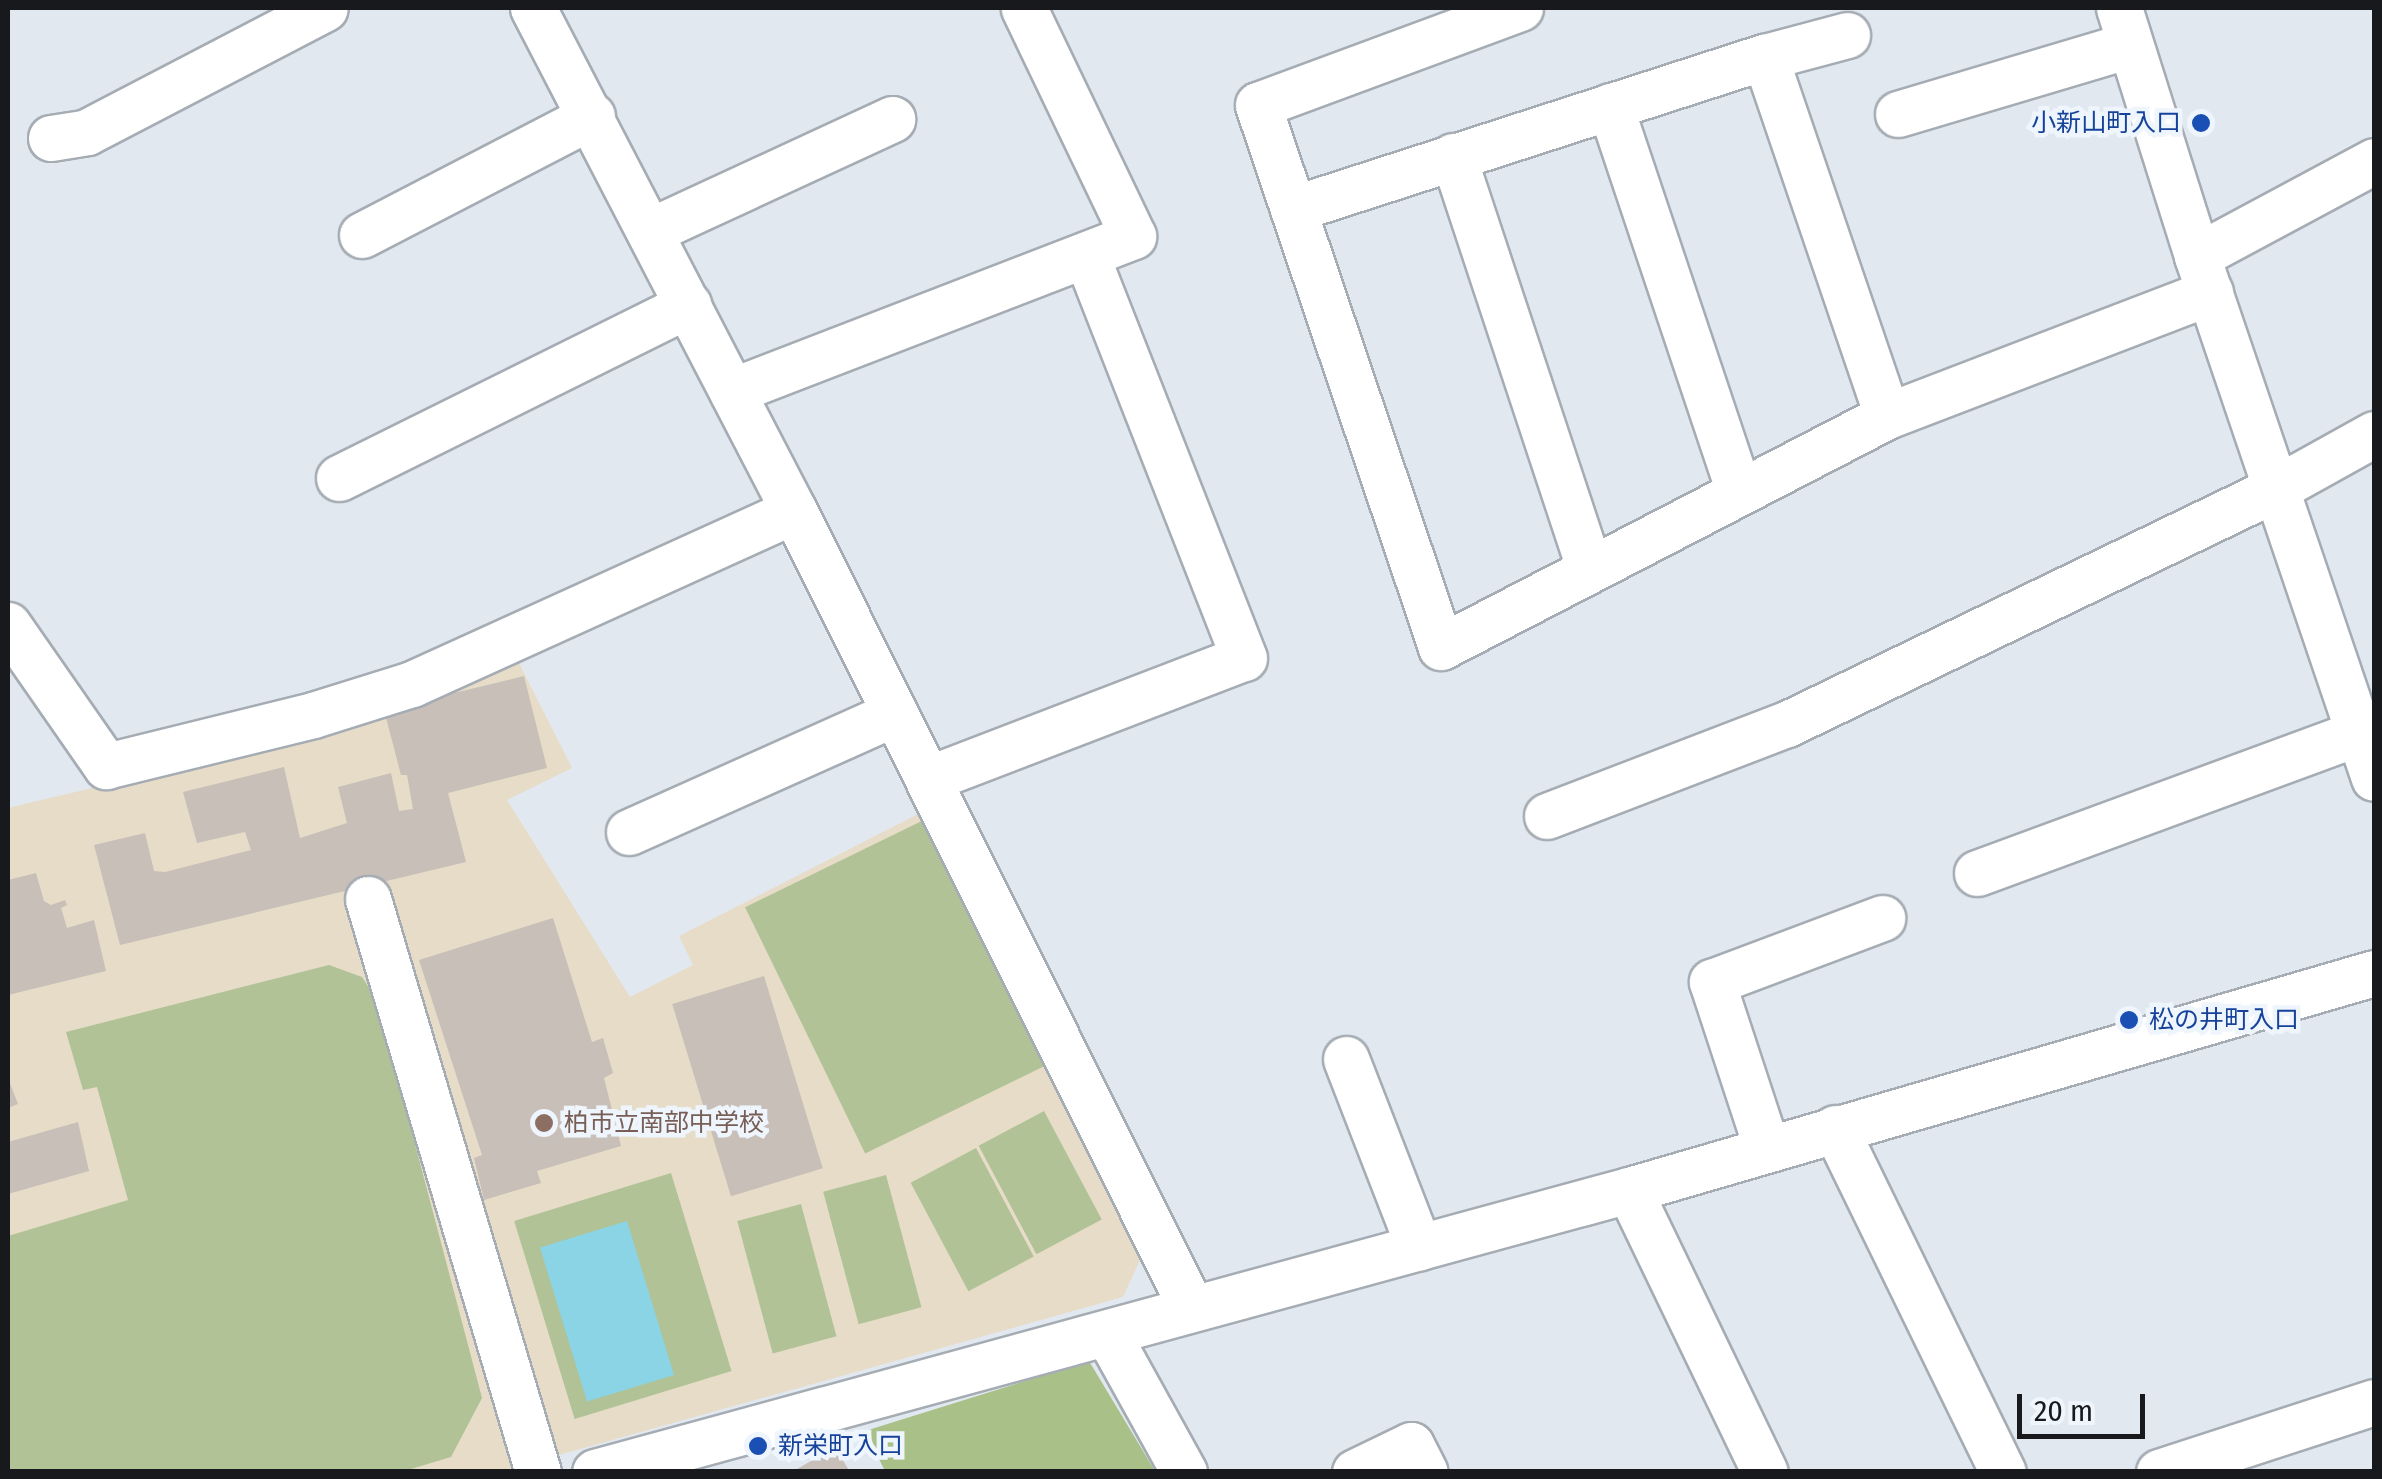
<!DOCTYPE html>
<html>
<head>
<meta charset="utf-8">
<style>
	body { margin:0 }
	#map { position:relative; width:2382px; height:1479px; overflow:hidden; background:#e1e8f0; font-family:"Fira Sans Condensed","Noto Sans JP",sans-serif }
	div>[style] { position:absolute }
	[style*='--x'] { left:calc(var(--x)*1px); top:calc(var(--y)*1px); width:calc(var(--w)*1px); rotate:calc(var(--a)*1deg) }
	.education>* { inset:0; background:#e7dcc8 }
	.green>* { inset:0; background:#b0c296; transform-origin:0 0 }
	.forest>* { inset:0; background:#aac089 }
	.water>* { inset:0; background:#8ad4e6; transform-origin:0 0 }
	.building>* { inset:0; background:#c7bfb8; transform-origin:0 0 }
	.roads { filter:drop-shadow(2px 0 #a5acb3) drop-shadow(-2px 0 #a5acb3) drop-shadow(0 2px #a5acb3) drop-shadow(0 -2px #a5acb3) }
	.minor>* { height:45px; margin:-22.5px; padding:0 22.5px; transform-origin:22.5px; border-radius:22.5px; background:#fff }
	.dots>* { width:28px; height:28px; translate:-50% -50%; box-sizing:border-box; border:5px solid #eef5fd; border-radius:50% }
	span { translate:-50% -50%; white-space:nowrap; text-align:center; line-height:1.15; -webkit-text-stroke:9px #eef5fd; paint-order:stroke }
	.transit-label { font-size:25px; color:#164399 }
	.right { translate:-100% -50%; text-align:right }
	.left { translate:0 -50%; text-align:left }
	.education-label { font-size:25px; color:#785e54 }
	.frame { position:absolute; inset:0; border:10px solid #17191c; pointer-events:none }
	.scale { position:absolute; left:2017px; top:1394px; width:128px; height:45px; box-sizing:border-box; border:5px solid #17191c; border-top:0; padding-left:12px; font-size:30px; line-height:35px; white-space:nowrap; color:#17191c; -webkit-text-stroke:8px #eef5fd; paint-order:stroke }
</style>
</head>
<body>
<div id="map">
	<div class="education">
		<div style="clip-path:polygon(514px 653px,572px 768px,507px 800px,630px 997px,693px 965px,679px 936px,924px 811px,1145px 1249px,1123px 1297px,502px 1471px,8px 1471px,8px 808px,323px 733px)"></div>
	</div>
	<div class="green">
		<div style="left:932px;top:816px;width:274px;height:208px;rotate:64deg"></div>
		<div style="clip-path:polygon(329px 965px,362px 977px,377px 1000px,482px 1398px,451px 1457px,401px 1472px,8px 1472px,8px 1236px,128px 1200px,97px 1087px,83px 1090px,66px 1032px)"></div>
		<div style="left:1044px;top:1111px;width:123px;height:74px;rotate:62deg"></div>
		<div style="left:976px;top:1148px;width:123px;height:74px;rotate:62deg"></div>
		<div style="left:671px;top:1173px;width:207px;height:164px;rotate:73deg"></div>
		<div style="left:886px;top:1175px;width:137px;height:65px;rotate:75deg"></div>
		<div style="left:801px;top:1204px;width:137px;height:66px;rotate:75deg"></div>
	</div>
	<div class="forest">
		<div style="clip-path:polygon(1089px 1361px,1155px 1471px,885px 1471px,865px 1431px)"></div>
	</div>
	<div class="water">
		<div style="left:627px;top:1221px;width:161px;height:91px;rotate:73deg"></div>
	</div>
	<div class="building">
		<div style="clip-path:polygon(524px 676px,547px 768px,448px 793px,466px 862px,120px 945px,94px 845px,145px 833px,154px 871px,165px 872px,251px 850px,245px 832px,197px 843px,183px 792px,284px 767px,300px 838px,347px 823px,338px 787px,391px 773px,399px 811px,413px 809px,407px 775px,401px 775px,384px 710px)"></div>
		<div style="clip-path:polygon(36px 873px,44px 901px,51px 905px,65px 900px,67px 905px,61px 908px,67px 928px,94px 920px,106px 971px,8px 995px,8px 880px)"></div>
		<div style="clip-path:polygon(553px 918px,592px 1042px,603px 1038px,613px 1073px,604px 1078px,621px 1146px,537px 1171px,541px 1183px,484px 1200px,474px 1158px,482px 1155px,419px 960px)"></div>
		<div style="left:764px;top:976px;width:201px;height:96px;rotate:73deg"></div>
		<div style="clip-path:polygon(8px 1078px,18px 1104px,8px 1108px)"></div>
		<div style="clip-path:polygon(78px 1122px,89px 1171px,8px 1194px,8px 1142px)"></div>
		<div style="clip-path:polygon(835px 1447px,850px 1472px,792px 1472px)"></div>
	</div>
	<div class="roads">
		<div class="minor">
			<div style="--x:533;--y:8;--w:567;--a:62.58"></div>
			<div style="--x:794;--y:511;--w:890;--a:63.49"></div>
			<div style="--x:1520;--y:8;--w:279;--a:159.7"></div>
			<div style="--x:1258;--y:105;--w:572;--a:71.34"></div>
			<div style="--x:1441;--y:647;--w:502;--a:-27.38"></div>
			<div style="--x:1887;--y:416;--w:346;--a:-21"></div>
			<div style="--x:2119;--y:8;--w:260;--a:72.5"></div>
			<div style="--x:2197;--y:256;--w:551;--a:71.27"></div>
			<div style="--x:1765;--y:57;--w:379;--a:71.2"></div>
			<div style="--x:1610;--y:106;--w:404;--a:71.5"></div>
			<div style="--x:1898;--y:114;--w:242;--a:-16.6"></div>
			<div style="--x:51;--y:138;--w:36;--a:-9"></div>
			<div style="--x:87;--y:132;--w:268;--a:-27.5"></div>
			<div style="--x:1453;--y:156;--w:434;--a:71.7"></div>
			<div style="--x:1293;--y:209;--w:496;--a:-17.9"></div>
			<div style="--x:1765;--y:57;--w:85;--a:-15"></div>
			<div style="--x:650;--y:231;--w:267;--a:-24.8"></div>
			<div style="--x:362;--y:235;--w:259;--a:-27.4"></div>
			<div style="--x:2197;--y:256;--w:201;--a:-28.2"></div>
			<div style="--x:732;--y:391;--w:430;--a:-21.1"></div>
			<div style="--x:1133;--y:236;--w:253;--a:-115.6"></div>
			<div style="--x:339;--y:478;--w:390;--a:-26.4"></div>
			<div style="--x:8;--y:625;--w:172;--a:55.2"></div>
			<div style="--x:106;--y:766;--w:213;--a:-13.8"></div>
			<div style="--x:313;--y:715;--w:104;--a:-17.4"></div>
			<div style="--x:412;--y:684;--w:419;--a:-24.4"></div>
			<div style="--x:928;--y:779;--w:338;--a:-21"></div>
			<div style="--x:1244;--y:658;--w:433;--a:-111.4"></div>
			<div style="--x:1547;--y:816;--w:257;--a:-21"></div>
			<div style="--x:1787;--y:724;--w:544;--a:-25.72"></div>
			<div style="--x:2277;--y:488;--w:111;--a:-29.1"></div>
			<div style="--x:629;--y:832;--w:291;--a:-24.1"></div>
			<div style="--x:1977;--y:873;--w:408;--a:-20.2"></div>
			<div style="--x:368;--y:899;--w:598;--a:73.48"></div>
			<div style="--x:1346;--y:1059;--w:202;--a:68.8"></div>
			<div style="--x:1835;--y:1128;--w:383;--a:64"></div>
			<div style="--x:1766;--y:1146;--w:173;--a:-108.2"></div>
			<div style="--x:1712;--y:982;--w:182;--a:-20.6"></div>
			<div style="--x:1629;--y:1190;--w:313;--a:64.3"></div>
			<div style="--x:1107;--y:1333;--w:159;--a:61"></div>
			<div style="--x:595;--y:1472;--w:1072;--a:-15.26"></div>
			<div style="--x:1629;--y:1190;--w:776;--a:-16.24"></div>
			<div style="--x:1355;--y:1472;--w:62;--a:-25.7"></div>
			<div style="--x:1411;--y:1445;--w:30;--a:63"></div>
			<div style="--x:2159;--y:1472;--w:226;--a:-18"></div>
		</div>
	</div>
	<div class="dots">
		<div style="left:2201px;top:123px;background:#1a4fb4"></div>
		<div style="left:2129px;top:1020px;background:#1a4fb4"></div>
		<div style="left:544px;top:1123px;background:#8d6e63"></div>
		<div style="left:758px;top:1446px;background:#1a4fb4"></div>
	</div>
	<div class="transit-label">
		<span class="right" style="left:2181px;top:123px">小新山町入口</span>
		<span class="left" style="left:2149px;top:1020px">松の井町入口</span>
		<span class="left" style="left:778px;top:1446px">新栄町入口</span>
	</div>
	<div class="education-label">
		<span class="left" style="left:564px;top:1123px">柏市立南部中学校</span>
	</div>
	<div class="frame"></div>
	<div class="scale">20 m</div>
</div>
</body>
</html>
